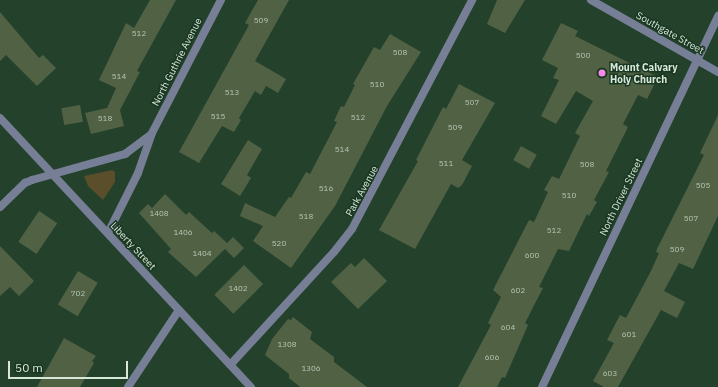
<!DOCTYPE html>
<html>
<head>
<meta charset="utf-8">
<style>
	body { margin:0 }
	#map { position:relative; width:718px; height:387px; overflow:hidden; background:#24412c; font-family:"IBM Plex Sans",sans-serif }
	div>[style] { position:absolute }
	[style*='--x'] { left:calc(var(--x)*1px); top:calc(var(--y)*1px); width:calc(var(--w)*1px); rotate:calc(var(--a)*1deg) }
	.green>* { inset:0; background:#5a4e2b }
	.building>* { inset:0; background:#516244; transform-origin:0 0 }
	.minor>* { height:8px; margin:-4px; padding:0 4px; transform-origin:4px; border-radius:4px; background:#777f97 }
	.tertiary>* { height:8px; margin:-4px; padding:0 4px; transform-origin:4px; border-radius:4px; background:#777f97 }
	.dots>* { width:11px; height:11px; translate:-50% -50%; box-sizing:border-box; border:2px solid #1a3722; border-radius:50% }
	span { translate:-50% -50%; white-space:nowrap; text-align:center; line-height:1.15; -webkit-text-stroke:3px #1a3722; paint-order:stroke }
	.number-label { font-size:8px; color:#b6c6b4 }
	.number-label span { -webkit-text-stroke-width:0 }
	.street-label { font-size:10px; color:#d7e8da }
	.poi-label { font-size:10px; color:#d7e8da; font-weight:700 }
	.left { translate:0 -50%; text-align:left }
	.scale { position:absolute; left:8px; top:361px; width:120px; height:18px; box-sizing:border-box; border:2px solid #d7e8da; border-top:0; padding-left:5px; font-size:12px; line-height:14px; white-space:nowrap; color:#d7e8da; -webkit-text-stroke:3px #1a3722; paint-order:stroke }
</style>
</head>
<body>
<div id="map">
	<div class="green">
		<div style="clip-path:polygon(112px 170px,115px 172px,115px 182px,103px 200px,88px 186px,84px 176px)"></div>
	</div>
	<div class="building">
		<div style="clip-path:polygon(150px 0,176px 0,137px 71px,140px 72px,120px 110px,124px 126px,91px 134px,85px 113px,107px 108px,116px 88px,99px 80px,126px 23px,134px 28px)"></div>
		<div style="clip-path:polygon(258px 0,289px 0,255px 61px,286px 79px,278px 93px,266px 86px,261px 95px,255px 91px,239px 118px,241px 120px,234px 132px,222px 126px,199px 163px,179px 152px,249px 25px,245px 23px)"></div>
		<div style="clip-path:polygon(497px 0,525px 0,505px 33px,487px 24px)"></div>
		<div style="clip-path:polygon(0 12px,39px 58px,43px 55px,56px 68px,37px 86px,6px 55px,0 61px)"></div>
		<div style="clip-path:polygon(561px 23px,578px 31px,575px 36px,658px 77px,647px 99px,638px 95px,623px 124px,628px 127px,606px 171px,609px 172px,594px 200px,597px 202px,589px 216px,587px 214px,569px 251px,558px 249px,539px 287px,543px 288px,525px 323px,528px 325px,505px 378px,502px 377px,497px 387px,458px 387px,491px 325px,488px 323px,501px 297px,493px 290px,529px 220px,534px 222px,548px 192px,544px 190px,552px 176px,559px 179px,580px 136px,575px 133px,593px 101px,576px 91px,556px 124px,541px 116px,559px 80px,553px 78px,558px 68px,542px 60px)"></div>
		<div style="clip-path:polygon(390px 34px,421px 52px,387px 106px,335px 206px,291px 268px,253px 241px,263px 226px,240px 216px,245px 203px,275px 217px,289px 197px,291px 198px,306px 172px,310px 174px,337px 122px,334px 121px,341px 106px,344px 107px,355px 85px,353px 84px,374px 47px,380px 50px)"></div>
		<div style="clip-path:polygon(459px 84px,495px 103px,462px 160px,472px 166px,462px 185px,458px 188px,451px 184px,415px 249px,379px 230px,418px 161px,416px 160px,443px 107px,446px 109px)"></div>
		<div style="left:80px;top:105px;width:17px;height:19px;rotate:80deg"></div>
		<div style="clip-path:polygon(718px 115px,718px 216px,693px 269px,679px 263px,664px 291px,685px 302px,677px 318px,661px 310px,618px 387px,604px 387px,593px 381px,614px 343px,607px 340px,620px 315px,626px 318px,651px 271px,659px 253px,656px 252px,657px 249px,704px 155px,700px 153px)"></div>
		<div style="clip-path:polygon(248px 140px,262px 149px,247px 175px,251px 178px,240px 196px,221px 184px)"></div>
		<div style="left:521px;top:146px;width:18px;height:16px;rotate:29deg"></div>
		<div style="clip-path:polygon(165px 194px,186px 215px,189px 212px,212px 233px,214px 231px,227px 243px,233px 237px,244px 248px,234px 258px,225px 249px,196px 277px,168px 252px,171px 249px,139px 213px,148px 204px,152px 208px)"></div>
		<div style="left:39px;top:211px;width:22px;height:37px;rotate:34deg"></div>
		<div style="clip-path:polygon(0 246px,34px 281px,19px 296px,10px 287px,0 296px)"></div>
		<div style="clip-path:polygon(364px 258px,387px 281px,358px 309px,331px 282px,351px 263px,355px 267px)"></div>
		<div style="left:244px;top:265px;width:27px;height:42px;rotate:45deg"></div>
		<div style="left:78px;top:271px;width:23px;height:39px;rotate:31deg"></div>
		<div style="clip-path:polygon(293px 317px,312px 332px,310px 339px,334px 357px,334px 362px,367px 387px,300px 387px,289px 378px,289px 374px,265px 355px,272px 339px,288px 319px,291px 320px)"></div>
		<div style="clip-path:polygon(64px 338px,96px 356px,92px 361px,94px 363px,80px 387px,37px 387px)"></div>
	</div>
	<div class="minor">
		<div style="--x:591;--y:0;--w:146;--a:29.6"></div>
		<div style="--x:0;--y:207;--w:35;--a:-44"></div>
		<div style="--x:25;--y:183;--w:8;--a:-23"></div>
		<div style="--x:32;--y:180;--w:97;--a:-15.6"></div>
		<div style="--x:125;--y:154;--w:31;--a:-37"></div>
		<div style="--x:108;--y:233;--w:67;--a:-63.4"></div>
		<div style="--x:138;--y:173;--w:42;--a:-70.7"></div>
		<div style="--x:152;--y:133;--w:150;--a:-62.6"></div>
		<div style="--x:231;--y:364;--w:152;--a:-47.4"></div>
		<div style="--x:334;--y:252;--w:29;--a:-52"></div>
		<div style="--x:352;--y:229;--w:259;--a:-62.3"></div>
		<div style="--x:128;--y:387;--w:92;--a:-56.5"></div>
	</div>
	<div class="tertiary">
		<div style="--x:0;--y:118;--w:368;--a:47"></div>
		<div style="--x:542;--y:387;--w:411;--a:-64.6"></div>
	</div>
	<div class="dots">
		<div style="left:602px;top:73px;background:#f888ea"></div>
	</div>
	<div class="number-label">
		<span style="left:261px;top:21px">509</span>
		<span style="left:139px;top:34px">512</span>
		<span style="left:400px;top:53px">508</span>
		<span style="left:583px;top:56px">500</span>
		<span style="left:119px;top:77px">514</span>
		<span style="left:377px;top:85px">510</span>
		<span style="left:232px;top:93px">513</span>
		<span style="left:472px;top:103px">507</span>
		<span style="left:218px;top:117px">515</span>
		<span style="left:358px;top:118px">512</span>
		<span style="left:105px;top:119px">518</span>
		<span style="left:455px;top:128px">509</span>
		<span style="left:342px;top:150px">514</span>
		<span style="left:446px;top:164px">511</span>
		<span style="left:587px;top:165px">508</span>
		<span style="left:703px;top:186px">505</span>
		<span style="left:326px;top:189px">516</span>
		<span style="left:569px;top:196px">510</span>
		<span style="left:159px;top:214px">1408</span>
		<span style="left:306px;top:217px">518</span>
		<span style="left:691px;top:219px">507</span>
		<span style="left:554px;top:231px">512</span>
		<span style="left:183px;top:233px">1406</span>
		<span style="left:279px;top:244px">520</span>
		<span style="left:677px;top:250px">509</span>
		<span style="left:202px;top:254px">1404</span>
		<span style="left:532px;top:256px">600</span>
		<span style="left:238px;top:289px">1402</span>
		<span style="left:518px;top:291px">602</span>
		<span style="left:78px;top:294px">702</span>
		<span style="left:508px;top:328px">604</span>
		<span style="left:629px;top:335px">601</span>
		<span style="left:287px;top:345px">1308</span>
		<span style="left:492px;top:358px">606</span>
		<span style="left:311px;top:369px">1306</span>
		<span style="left:610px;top:374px">603</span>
	</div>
	<div class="street-label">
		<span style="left:670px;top:33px;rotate:29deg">Southgate Street</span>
		<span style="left:177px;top:62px;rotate:-63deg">North Guthrie Avenue</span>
		<span style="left:362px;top:191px;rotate:-61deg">Park Avenue</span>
		<span style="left:621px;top:197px;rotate:-64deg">North Driver Street</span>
		<span style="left:133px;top:246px;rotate:47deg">Liberty Street</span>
	</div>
	<div class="poi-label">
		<span class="left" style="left:610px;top:73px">Mount Calvary<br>Holy Church</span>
	</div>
	<div class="scale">50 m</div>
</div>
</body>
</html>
